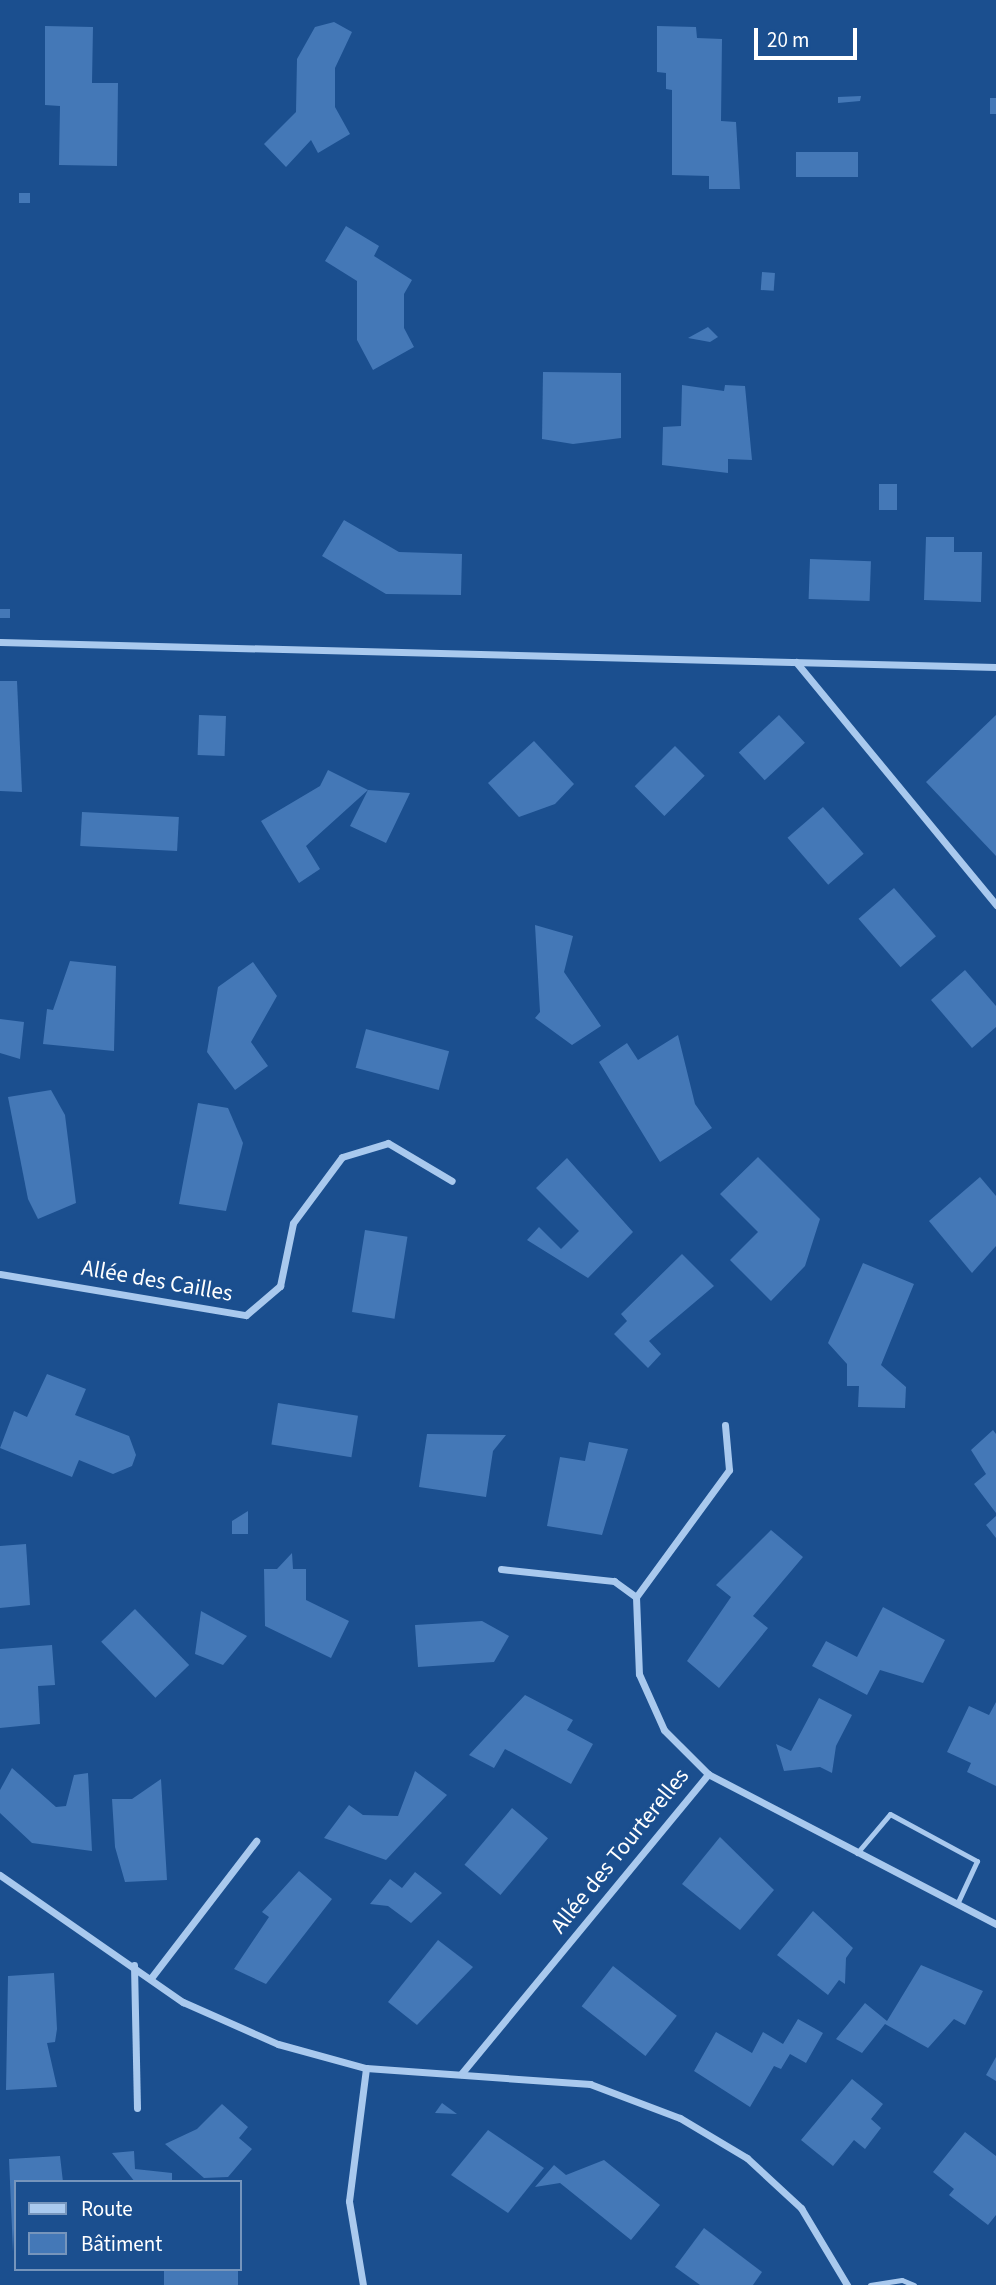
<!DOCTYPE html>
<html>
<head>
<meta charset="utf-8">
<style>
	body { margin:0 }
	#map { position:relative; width:996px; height:2285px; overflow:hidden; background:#1b4f8f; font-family:"Source Sans 3",sans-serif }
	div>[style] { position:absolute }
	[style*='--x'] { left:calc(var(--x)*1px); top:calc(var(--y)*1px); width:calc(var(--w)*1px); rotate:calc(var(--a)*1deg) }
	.building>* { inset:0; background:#4478b7; transform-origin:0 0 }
	.lane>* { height:5px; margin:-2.5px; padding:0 2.5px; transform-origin:2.5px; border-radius:2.5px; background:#a9c9ee }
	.street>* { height:7px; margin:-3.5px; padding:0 3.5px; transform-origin:3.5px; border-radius:3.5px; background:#a9c9ee }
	span { translate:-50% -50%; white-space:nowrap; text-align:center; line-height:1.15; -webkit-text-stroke:6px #1b4f8f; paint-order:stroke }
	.street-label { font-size:23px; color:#fff }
	.legend { position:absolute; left:14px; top:2180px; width:228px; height:91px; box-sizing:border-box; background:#1b4f8f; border:2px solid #7695bc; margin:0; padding:9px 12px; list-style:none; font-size:21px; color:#fff }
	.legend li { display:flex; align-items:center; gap:14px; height:35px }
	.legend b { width:35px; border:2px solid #7695bc }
	.scale { position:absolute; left:754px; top:28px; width:103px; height:32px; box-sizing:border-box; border:4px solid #fff; border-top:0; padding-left:9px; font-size:21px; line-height:24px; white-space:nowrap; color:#fff; -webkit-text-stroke:5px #1b4f8f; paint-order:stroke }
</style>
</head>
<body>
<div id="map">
	<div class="building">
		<div style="clip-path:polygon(334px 22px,352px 32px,335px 68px,335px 107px,350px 134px,318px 153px,311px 140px,286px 167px,264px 144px,296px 112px,297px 59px,315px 27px)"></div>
		<div style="clip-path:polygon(45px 26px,93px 27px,92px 83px,118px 83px,117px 166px,59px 165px,60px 106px,45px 105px)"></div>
		<div style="clip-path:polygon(657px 26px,696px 27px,697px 38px,722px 39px,721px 121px,736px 122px,740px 189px,709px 189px,709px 176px,672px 175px,672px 90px,666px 89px,666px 73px,657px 72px)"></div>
		<div style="clip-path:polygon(861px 96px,860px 101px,838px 103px,838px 97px)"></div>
		<div style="left:990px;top:98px;width:6px;height:16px"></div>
		<div style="left:796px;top:152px;width:62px;height:25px"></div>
		<div style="left:19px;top:193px;width:11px;height:10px"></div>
		<div style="clip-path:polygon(346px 226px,379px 246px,374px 256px,412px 280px,404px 294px,404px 328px,414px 347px,373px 370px,357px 340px,357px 281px,325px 261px)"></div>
		<div style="left:762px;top:272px;width:13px;height:18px;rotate:4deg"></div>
		<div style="clip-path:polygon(708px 327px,718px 337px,710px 342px,688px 338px)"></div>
		<div style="clip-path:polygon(543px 372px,621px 373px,621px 438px,573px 444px,542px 439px)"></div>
		<div style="clip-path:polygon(682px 385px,724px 391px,725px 385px,745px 386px,752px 460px,728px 459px,728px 473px,662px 465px,663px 427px,681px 426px)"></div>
		<div style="left:897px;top:484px;width:26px;height:18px;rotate:90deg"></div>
		<div style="clip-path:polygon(344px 520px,399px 552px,462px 554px,461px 595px,386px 594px,322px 556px)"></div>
		<div style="clip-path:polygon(926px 537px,954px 537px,954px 552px,982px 552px,981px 602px,924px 600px)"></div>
		<div style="left:810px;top:559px;width:61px;height:40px;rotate:2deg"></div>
		<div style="left:0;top:609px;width:10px;height:9px"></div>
		<div style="clip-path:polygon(0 681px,17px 681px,22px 792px,0 791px)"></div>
		<div style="left:199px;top:715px;width:27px;height:40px;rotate:2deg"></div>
		<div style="left:779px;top:715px;width:38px;height:55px;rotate:47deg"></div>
		<div style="clip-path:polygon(996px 715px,996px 856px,926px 782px)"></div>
		<div style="clip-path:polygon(534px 741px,574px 784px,555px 804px,519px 817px,488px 783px)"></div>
		<div style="left:675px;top:746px;width:42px;height:57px;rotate:45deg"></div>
		<div style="clip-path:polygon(328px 770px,368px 790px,410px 793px,386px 843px,350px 826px,368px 790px,306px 846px,320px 869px,299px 883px,261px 821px,320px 786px)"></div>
		<div style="left:823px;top:807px;width:62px;height:47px;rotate:49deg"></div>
		<div style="left:82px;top:812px;width:97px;height:34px;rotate:3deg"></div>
		<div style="left:894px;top:888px;width:64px;height:47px;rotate:49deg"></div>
		<div style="clip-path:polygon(535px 925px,573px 936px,564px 972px,601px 1026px,572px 1045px,535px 1018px,540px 1012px)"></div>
		<div style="clip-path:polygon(70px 961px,116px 966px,114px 1051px,43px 1044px,47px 1009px,53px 1010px)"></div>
		<div style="clip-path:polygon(253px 962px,277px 996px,251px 1042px,268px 1066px,235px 1090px,207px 1052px,218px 987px)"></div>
		<div style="clip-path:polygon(965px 970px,996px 1006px,996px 1027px,972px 1048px,931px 1000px)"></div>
		<div style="clip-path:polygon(0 1019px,24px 1022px,20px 1059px,0 1053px)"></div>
		<div style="left:366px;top:1029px;width:86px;height:40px;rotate:15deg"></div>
		<div style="clip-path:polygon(678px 1035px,695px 1104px,712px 1128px,660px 1162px,599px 1062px,627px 1043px,638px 1060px)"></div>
		<div style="clip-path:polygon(51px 1090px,65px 1115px,76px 1203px,38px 1219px,28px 1199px,8px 1097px)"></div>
		<div style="clip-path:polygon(198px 1103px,228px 1108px,243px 1143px,226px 1211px,179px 1204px)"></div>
		<div style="clip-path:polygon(758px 1157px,820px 1219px,805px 1266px,771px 1301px,730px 1260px,758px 1232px,720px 1194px)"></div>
		<div style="clip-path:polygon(567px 1158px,633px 1232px,588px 1278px,527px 1240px,539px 1227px,561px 1249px,579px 1231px,536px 1188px)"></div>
		<div style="clip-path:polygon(980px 1177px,996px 1196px,996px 1246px,972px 1273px,929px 1221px)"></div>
		<div style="left:365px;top:1230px;width:43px;height:83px;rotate:9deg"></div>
		<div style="clip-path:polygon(682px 1254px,714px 1286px,649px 1341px,661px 1354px,648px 1368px,614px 1334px,627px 1321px,621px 1314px)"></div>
		<div style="clip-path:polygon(863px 1263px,914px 1284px,881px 1365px,906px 1387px,905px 1408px,858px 1407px,859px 1386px,847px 1386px,847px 1364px,828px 1343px)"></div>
		<div style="clip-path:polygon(47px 1374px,86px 1389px,75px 1415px,129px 1436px,136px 1455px,132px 1466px,113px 1474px,79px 1460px,72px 1477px,0 1448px,14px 1411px,27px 1417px)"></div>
		<div style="left:278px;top:1403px;width:81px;height:42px;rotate:9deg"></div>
		<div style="clip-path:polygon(993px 1430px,996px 1434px,996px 1513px,974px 1484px,986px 1474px,971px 1450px)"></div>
		<div style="clip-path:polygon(427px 1434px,506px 1435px,493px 1451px,486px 1497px,419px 1487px)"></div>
		<div style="clip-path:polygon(589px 1442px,628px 1449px,602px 1535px,547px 1526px,560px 1457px,585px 1461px)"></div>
		<div style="clip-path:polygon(248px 1511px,248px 1534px,232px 1534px,232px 1521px)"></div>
		<div style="clip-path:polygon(996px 1516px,996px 1538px,986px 1525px)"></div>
		<div style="clip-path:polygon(771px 1530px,803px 1557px,753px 1616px,768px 1628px,719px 1688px,687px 1661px,731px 1597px,716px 1585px)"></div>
		<div style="clip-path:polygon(26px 1544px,30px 1605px,0 1608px,0 1546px)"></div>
		<div style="clip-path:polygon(292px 1553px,293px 1569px,306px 1569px,306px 1600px,349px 1621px,331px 1658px,265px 1626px,264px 1569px,277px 1569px)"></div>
		<div style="clip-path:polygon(883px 1607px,945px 1640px,923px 1683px,880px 1670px,867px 1695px,812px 1666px,826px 1641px,857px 1657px)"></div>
		<div style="left:135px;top:1609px;width:78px;height:47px;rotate:46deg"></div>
		<div style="clip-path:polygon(201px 1611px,247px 1636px,223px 1665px,195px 1654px)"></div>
		<div style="clip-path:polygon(482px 1621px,509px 1636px,494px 1662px,418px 1667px,415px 1625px)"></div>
		<div style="clip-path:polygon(52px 1645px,55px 1685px,38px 1686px,40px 1724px,0 1728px,0 1649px)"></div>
		<div style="clip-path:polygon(525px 1695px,573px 1720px,567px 1730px,593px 1744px,571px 1784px,505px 1749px,494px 1768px,469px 1755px)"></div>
		<div style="clip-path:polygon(819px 1698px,852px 1715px,836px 1746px,832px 1773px,820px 1767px,784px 1771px,776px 1744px,791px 1751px)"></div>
		<div style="clip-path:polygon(996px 1702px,996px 1786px,967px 1772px,971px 1763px,947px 1752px,969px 1706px,989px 1715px)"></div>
		<div style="clip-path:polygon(12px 1768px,56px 1807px,66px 1806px,74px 1775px,88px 1773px,92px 1851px,32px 1843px,0 1813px,0 1790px)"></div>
		<div style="clip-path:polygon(415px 1771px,447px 1795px,386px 1860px,324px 1838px,349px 1805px,363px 1815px,398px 1816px)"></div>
		<div style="clip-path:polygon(161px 1779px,167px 1880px,125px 1882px,115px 1847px,112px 1799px,132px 1799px)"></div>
		<div style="left:512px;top:1808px;width:47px;height:74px;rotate:40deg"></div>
		<div style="clip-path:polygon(720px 1837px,774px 1890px,740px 1930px,682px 1884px)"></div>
		<div style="clip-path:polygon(299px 1871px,332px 1899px,266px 1984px,234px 1969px,269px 1917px,262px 1912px)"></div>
		<div style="clip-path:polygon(415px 1872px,442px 1893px,411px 1923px,388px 1906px,370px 1904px,390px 1879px,402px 1888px)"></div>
		<div style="clip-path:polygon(813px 1911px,853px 1948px,846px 1958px,845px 1984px,839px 1980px,828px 1995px,777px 1955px)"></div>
		<div style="clip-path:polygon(438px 1940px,473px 1967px,417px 2025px,388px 2002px)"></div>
		<div style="clip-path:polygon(921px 1965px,983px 1991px,965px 2025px,954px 2019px,928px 2048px,885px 2024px,862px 2053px,836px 2039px,865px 2003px,887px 2021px)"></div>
		<div style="left:613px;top:1966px;width:81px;height:51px;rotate:38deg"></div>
		<div style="clip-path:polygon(54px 1973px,57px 2029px,55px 2042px,47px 2043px,57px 2087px,6px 2090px,8px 1976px)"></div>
		<div style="clip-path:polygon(798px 2019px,823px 2033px,806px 2063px,790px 2054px,781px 2069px,774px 2066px,750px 2107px,694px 2071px,716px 2032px,752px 2053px,763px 2032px,783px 2044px)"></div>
		<div style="clip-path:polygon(996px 2057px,996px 2081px,986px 2075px)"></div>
		<div style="clip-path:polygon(852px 2079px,883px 2104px,871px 2119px,881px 2128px,865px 2149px,854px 2140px,833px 2166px,801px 2140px)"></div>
		<div style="clip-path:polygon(442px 2103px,457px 2114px,435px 2113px)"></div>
		<div style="clip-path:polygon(222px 2104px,248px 2127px,239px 2138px,252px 2149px,228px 2177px,204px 2178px,165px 2144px,197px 2129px)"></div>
		<div style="clip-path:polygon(488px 2130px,544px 2168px,508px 2213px,451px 2175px)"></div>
		<div style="clip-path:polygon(965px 2132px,996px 2156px,996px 2215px,988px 2225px,949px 2195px,954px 2189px,933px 2172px)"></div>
		<div style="clip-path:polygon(134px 2151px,135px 2169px,172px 2173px,172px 2182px,135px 2182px,112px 2153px)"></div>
		<div style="clip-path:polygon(60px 2156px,63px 2182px,16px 2182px,13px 2252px,9px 2159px)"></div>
		<div style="clip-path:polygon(604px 2160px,660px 2205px,631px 2240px,560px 2183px,535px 2187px,554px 2165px,566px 2175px)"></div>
		<div style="clip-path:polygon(704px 2228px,762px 2272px,753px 2285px,700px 2285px,675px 2267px)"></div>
		<div style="left:164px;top:2269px;width:74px;height:16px"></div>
	</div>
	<div class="lane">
		<div style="--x:857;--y:1853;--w:51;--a:-49.8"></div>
		<div style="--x:890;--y:1814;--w:99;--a:28.4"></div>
		<div style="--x:977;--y:1861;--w:47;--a:114.9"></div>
		<div style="--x:870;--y:2285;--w:32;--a:-9"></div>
		<div style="--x:902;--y:2280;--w:13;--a:23"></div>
	</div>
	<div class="street">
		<div style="--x:0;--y:642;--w:996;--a:1.44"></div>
		<div style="--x:796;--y:662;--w:315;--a:50.5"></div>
		<div style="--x:0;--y:1274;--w:249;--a:9.5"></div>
		<div style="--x:246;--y:1315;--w:45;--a:-40.5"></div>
		<div style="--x:280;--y:1286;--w:64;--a:-78.3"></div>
		<div style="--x:293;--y:1223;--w:82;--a:-53.4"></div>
		<div style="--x:342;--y:1157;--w:48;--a:-16.9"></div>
		<div style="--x:388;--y:1143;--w:74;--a:30.7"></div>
		<div style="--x:725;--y:1425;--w:45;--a:84.9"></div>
		<div style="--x:729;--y:1470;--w:157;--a:126.2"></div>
		<div style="--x:636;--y:1597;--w:77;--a:87.8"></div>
		<div style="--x:639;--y:1674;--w:61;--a:65.9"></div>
		<div style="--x:664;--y:1730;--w:62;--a:45"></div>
		<div style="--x:708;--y:1774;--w:325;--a:27.5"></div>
		<div style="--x:501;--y:1569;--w:114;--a:6.1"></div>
		<div style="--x:614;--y:1581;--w:27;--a:36"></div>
		<div style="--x:0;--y:1875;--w:223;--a:34.8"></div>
		<div style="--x:183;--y:2002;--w:104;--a:23.9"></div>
		<div style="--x:278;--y:2044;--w:91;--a:15.3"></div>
		<div style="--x:366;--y:2068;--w:225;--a:4.1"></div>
		<div style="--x:590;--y:2084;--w:96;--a:20.7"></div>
		<div style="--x:680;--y:2118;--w:78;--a:30.8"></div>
		<div style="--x:747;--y:2158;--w:74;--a:42.8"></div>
		<div style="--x:801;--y:2208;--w:90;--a:59.1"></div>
		<div style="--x:134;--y:1965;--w:143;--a:88.8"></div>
		<div style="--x:151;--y:1978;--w:173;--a:-52.5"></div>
		<div style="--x:461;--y:2074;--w:389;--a:-50.5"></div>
		<div style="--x:363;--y:2285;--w:85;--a:-99.5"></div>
		<div style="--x:349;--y:2201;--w:134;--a:-82.7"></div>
	</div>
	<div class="street-label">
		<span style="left:157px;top:1281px;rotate:10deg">Allée des Cailles</span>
		<span style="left:620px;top:1851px;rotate:-51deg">Allée des Tourterelles</span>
	</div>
	<ul class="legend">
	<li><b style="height:9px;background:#a9c9ee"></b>Route</li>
	<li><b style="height:19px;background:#4478b7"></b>Bâtiment</li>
	</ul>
	<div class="scale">20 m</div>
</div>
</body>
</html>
